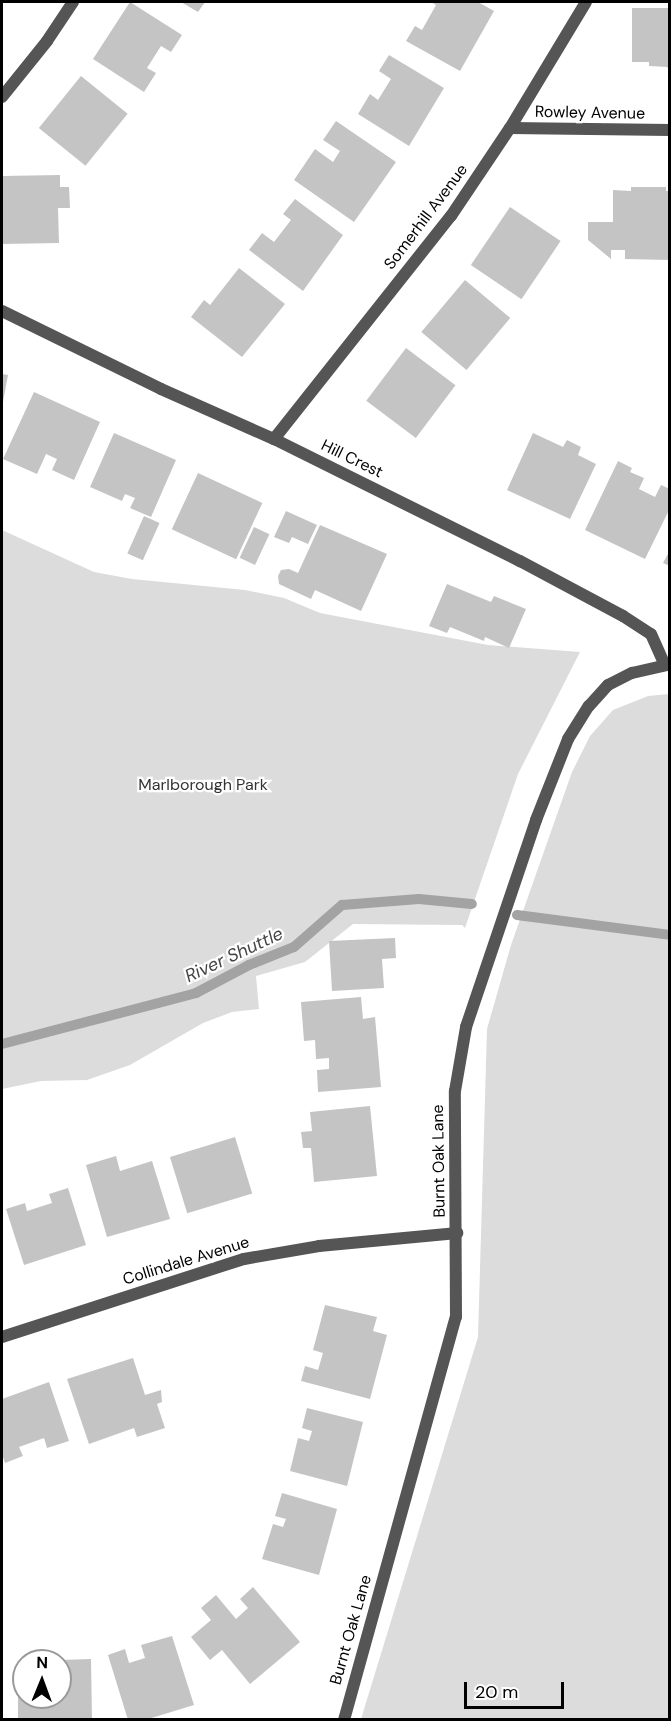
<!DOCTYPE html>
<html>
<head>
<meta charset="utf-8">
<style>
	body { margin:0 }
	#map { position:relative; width:671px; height:1721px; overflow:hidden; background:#fff; font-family:"DM Sans",sans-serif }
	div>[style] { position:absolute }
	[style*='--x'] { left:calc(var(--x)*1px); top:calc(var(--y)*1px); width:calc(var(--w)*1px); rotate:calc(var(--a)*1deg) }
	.green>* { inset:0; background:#dcdcdc }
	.stream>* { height:10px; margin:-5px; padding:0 5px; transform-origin:5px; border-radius:5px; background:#a3a3a3 }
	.building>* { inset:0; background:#c4c4c4; transform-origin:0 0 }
	.minor>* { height:12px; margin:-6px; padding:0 6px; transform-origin:6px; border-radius:6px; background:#555 }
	span { translate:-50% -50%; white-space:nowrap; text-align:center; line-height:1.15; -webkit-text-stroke:4.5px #fff; paint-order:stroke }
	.street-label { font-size:16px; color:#000 }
	.park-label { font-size:16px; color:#333 }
	.water-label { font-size:18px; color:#444; font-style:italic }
	.frame { position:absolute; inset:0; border:3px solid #000; pointer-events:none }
	.north { position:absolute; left:12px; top:1649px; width:60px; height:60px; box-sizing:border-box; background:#fff; border:2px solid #999; border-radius:50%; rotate:1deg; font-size:16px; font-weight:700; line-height:24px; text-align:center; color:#000 }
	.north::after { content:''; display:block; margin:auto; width:21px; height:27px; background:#000; clip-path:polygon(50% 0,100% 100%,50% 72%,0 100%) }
	.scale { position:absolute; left:464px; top:1682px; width:100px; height:27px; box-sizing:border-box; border:3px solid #000; border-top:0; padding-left:8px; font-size:18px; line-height:21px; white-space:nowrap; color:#000; -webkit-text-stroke:4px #fff; paint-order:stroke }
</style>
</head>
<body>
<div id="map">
	<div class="green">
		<div style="clip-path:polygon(2px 530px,94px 572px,132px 579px,245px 590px,284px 598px,320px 613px,488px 645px,580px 652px,518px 774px,465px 928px,462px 925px,353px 924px,305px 962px,256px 976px,259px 1009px,232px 1012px,203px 1023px,130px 1065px,87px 1080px,41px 1081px,2px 1089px)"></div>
		<div style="clip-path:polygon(669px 694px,669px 1719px,361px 1719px,478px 1337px,487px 1029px,511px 945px,572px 772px,590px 736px,613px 710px,648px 696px)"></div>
	</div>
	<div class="stream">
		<div style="--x:517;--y:915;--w:154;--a:7.4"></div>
		<div style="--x:2;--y:1044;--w:201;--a:-14.7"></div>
		<div style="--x:196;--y:993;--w:60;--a:-27.8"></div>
		<div style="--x:249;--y:965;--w:48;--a:-21.8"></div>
		<div style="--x:294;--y:947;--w:64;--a:-41.2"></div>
		<div style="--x:342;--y:905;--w:77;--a:-4.5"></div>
		<div style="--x:419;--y:899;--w:53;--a:5.4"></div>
	</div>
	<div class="building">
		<div style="clip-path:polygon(130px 2px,182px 35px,171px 52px,161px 46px,147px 68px,156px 73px,144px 92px,93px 59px)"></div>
		<div style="clip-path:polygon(181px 2px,205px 2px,198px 12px)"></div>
		<div style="clip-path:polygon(431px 2px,478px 2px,494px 11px,460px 71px,406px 41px,415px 26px,422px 30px,436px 5px)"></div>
		<div style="clip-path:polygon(632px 8px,670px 8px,670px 71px,667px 67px,649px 66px,649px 62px,632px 62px)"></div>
		<div style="clip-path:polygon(389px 55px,444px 88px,409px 146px,358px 114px,370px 94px,378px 100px,391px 79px,379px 71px)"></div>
		<div style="left:81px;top:76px;width:60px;height:67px;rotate:39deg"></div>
		<div style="clip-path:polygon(336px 121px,396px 162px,354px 222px,294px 180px,315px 149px,333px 162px,340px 151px,323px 140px)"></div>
		<div style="clip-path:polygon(60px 175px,60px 187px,69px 187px,70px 208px,58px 208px,59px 243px,2px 244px,2px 176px)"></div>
		<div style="clip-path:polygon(631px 187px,666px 187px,666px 191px,670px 191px,670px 260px,625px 259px,625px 250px,611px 250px,611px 259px,588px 240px,588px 222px,613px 222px,613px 190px,631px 191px)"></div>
		<div style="clip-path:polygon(295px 199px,343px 235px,303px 291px,249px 250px,262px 233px,274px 242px,291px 220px,283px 214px)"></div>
		<div style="left:510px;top:207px;width:61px;height:70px;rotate:34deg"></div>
		<div style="clip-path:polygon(239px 268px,285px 304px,242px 357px,191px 317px,204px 300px,210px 305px)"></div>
		<div style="left:465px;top:280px;width:59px;height:68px;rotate:40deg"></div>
		<div style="left:406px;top:348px;width:62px;height:66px;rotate:37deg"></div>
		<div style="clip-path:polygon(2px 374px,8px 375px,3px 402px,2px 402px)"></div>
		<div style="clip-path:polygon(34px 392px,100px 422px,74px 480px,52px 470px,57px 459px,46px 454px,37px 474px,3px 459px)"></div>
		<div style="clip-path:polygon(114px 433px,176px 460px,151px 517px,130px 508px,135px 498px,125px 494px,122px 501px,90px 487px)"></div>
		<div style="clip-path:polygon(533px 433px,563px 447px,567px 440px,581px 447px,578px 455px,596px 464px,570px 519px,507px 490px)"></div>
		<div style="clip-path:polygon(618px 461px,632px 468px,630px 472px,644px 478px,639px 489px,655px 497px,661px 485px,670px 489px,670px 508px,645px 559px,585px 530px)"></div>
		<div style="left:198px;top:473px;width:71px;height:62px;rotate:25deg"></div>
		<div style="clip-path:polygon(286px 511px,317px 525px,308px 544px,292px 537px,289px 543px,274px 537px)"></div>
		<div style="left:144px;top:516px;width:17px;height:41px;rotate:24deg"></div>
		<div style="clip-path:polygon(320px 525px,387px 554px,361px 611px,315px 590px,311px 599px,279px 584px,278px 576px,281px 570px,289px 569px,298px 573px)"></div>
		<div style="left:254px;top:527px;width:17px;height:34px;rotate:25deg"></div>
		<div style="clip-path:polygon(670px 550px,670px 566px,663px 563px)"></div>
		<div style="clip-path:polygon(447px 584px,491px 602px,494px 596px,526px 609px,509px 648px,485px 637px,484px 641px,450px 627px,447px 633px,429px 626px)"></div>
		<div style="clip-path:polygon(395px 938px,396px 958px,382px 959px,384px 988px,332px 991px,329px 941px)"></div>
		<div style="clip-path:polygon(361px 997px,363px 1019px,375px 1017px,381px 1087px,318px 1092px,317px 1070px,329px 1069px,329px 1058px,316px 1059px,315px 1040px,304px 1041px,301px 1002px)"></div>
		<div style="clip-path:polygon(370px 1106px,377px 1176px,314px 1182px,311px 1148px,303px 1148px,301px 1132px,312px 1131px,310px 1112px)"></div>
		<div style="left:235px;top:1137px;width:59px;height:68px;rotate:73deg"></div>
		<div style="clip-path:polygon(116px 1156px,120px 1171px,152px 1161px,170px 1219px,107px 1237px,86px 1165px)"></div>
		<div style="clip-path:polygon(68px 1188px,86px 1245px,24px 1265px,6px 1209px,25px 1203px,27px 1211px,52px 1203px,49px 1194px)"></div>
		<div style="clip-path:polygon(325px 1305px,377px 1317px,373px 1331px,387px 1335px,370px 1399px,301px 1381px,305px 1366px,318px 1370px,323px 1353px,313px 1350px)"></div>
		<div style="clip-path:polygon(133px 1358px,145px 1395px,161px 1390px,162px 1402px,157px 1404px,165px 1428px,137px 1437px,134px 1428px,89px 1444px,67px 1379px)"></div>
		<div style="clip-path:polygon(49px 1382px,69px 1441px,47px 1448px,44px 1438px,19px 1447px,23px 1456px,5px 1463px,2px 1454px,2px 1399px)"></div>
		<div style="clip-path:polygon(307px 1408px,363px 1422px,347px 1486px,290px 1471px,298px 1438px,309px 1441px,312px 1431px,302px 1428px)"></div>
		<div style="clip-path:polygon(282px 1493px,337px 1509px,319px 1575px,262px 1559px,273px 1524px,283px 1527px,286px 1519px,275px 1516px)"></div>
		<div style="clip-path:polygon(253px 1587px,300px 1642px,250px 1684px,222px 1650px,210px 1660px,191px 1637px,211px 1620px,201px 1608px,216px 1595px,236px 1619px,248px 1608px,240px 1599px)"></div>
		<div style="clip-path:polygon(172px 1636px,194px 1705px,145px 1720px,128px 1720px,108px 1655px,125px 1649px,129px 1663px,145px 1658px,141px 1645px)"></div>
		<div style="clip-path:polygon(91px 1659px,92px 1720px,18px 1720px,18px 1666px,24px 1666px,24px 1697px,60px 1697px,60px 1660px)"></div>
	</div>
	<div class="minor">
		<div style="--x:2;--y:97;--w:72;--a:-51.2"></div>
		<div style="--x:47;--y:41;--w:47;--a:-56.3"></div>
		<div style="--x:510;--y:128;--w:160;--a:0.7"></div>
		<div style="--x:2;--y:311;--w:177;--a:26.1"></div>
		<div style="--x:161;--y:389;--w:124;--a:23.9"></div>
		<div style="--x:274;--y:439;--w:275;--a:26.4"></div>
		<div style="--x:520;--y:561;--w:117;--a:28.1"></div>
		<div style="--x:623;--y:616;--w:33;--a:33"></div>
		<div style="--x:651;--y:634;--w:34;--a:66"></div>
		<div style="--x:274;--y:439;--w:285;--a:-51.6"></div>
		<div style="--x:451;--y:216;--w:106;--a:-56.2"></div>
		<div style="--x:510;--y:128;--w:147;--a:-58.9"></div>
		<div style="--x:2;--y:1337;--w:254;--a:-17.9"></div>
		<div style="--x:244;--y:1259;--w:76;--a:-9.8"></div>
		<div style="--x:319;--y:1246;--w:139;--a:-5.4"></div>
		<div style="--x:344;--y:1720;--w:418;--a:-74.5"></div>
		<div style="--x:456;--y:1317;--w:226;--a:-90.3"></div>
		<div style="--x:455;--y:1091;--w:65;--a:-80.2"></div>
		<div style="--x:466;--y:1027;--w:219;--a:-71.3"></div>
		<div style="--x:536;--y:820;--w:87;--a:-68.4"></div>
		<div style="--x:568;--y:739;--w:39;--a:-58"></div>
		<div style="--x:589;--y:706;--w:28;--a:-48"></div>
		<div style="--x:608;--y:685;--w:27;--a:-27"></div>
		<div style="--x:632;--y:673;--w:39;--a:-13"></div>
	</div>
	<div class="street-label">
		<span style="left:590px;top:113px;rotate:1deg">Rowley Avenue</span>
		<span style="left:426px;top:217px;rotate:-53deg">Somerhill Avenue</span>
		<span style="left:352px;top:459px;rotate:26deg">Hill Crest</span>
		<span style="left:439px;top:1161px;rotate:-91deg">Burnt Oak Lane</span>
		<span style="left:186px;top:1261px;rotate:-17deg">Collindale Avenue</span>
		<span style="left:351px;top:1630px;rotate:-74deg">Burnt Oak Lane</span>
	</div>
	<div class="park-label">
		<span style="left:203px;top:785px">Marlborough Park</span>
	</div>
	<div class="water-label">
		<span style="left:234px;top:955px;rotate:-25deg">River Shuttle</span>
	</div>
	<div class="frame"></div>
	<div class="north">N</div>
	<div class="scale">20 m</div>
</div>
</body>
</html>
